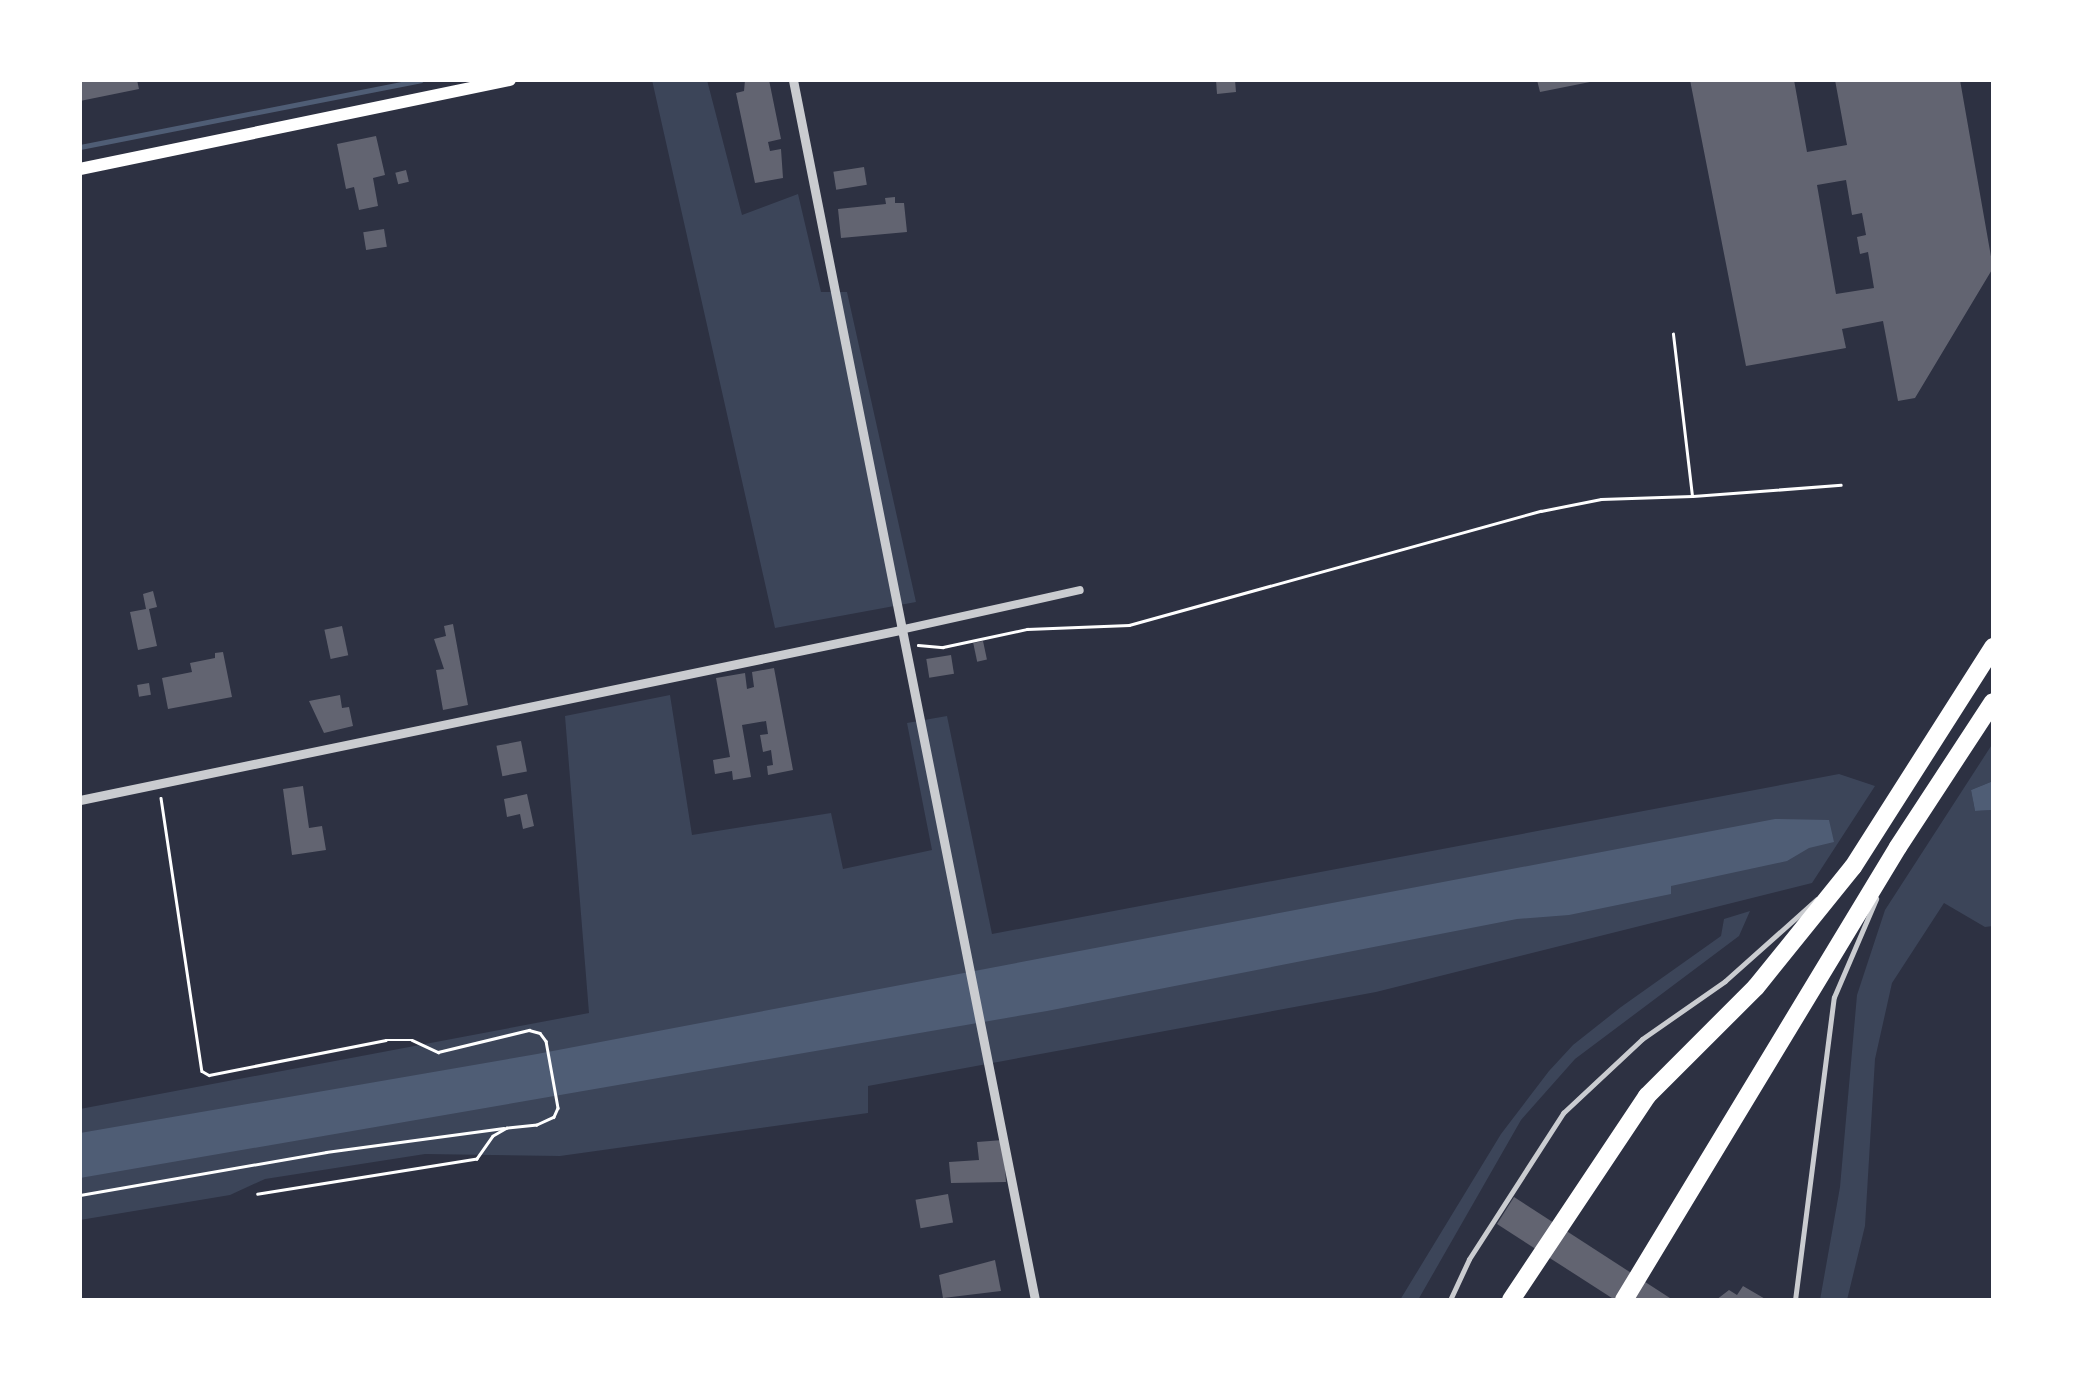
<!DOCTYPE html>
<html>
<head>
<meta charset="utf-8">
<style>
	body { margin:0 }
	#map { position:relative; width:2073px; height:1380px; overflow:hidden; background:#2d3142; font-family:Georgia,serif }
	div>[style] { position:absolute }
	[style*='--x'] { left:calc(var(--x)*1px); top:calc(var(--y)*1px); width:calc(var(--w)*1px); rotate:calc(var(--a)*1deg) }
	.green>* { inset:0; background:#3c4559 }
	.water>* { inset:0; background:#4f5d75 }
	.stream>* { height:5px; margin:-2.5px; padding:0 2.5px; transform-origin:2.5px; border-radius:2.5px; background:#4f5d75 }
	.building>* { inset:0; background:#626471; transform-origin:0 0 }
	.path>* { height:2.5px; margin:-1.25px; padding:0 1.25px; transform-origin:1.25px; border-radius:1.25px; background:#fff }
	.service>* { height:5px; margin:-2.5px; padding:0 2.5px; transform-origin:2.5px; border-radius:2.5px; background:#caccd0 }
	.pedestrian>* { height:8px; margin:-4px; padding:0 4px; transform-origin:4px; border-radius:4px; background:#caccd0 }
	.minor>* { height:9px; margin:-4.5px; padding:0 4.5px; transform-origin:4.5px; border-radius:4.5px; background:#caccd0 }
	.secondary>* { height:12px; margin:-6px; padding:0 6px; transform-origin:6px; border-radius:6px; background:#fff }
	.motorway>* { height:18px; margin:-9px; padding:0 9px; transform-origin:9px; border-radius:9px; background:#fff }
	span { translate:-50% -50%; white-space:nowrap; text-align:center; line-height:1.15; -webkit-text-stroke:8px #fff; paint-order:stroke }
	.frame { position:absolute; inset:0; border:82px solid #fff; pointer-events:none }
</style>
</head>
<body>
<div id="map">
	<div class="green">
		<div style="clip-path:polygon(652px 80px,707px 80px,742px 215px,798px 194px,821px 292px,847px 292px,916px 602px,775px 628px)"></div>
		<div style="clip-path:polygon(670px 695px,692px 835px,831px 813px,843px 869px,932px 850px,907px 723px,947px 716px,992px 934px,1839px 774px,1875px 786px,1812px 883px,1376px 992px,868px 1086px,868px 1113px,560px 1156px,425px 1154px,265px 1179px,230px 1195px,80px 1220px,80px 1109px,589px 1013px,565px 716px)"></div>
		<div style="clip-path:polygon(1993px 743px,1993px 781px,1971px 790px,1975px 811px,1993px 810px,1993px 926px,1985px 927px,1944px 903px,1892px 983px,1875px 1059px,1865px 1226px,1847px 1300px,1820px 1300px,1840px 1187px,1857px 995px,1885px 910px)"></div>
		<div style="clip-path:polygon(1750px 911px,1739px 936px,1575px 1059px,1521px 1120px,1418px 1300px,1400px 1300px,1501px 1134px,1549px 1071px,1573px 1045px,1621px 1007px,1721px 936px,1724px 919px)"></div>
	</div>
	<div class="water">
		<div style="clip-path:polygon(1993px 781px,1993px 810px,1975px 811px,1971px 790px)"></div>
		<div style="clip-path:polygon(1775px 819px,1829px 820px,1834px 842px,1809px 848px,1787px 861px,1671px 886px,1671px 894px,1569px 915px,1517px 919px,1047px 1011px,80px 1178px,80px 1133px,537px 1054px)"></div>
	</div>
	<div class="stream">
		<div style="--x:80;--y:147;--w:347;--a:-11.1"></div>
	</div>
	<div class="building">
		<div style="clip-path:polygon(80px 80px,137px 80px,139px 89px,80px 101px)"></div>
		<div style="clip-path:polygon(745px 80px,769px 80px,781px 139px,768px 142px,770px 151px,781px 149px,783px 178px,755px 183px,736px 93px,744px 91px)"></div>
		<div style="clip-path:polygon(1216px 80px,1235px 80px,1236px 92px,1217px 94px)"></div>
		<div style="clip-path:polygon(1537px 80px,1590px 80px,1590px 82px,1540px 92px)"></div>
		<div style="clip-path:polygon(evenodd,1690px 80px,1794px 80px,1807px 152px,1847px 145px,1835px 80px,1960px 80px,1993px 268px,1915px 398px,1898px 401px,1883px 321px,1842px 329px,1846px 348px,1746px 366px,1690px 80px,1846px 180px,1852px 215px,1862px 213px,1866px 235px,1857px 237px,1860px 254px,1868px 252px,1874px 288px,1836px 294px,1817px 185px,1846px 180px)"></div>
		<div style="clip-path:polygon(376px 136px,385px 175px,373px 178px,378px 206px,359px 210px,354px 187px,346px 189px,337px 144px)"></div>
		<div style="left:864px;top:167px;width:18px;height:31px;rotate:81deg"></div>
		<div style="left:406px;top:170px;width:12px;height:11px;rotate:76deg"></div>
		<div style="clip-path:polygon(895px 197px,895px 203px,904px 203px,907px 232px,841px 238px,838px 209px,886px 204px,885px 198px)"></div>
		<div style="left:384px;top:229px;width:18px;height:21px;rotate:81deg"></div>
		<div style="clip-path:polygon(153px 591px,157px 607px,149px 609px,157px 646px,138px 650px,130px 612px,146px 609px,143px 594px)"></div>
		<div style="clip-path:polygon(453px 624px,468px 705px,443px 710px,436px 670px,444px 669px,434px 639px,446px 636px,444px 626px)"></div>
		<div style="left:342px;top:626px;width:30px;height:18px;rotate:78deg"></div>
		<div style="left:983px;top:641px;width:19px;height:10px;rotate:78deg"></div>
		<div style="clip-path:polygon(223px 652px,232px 697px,168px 709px,162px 678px,192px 672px,190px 663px,215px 658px,215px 653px)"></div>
		<div style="left:951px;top:655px;width:19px;height:25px;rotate:81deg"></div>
		<div style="clip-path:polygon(774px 668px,793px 770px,768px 775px,767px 766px,773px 765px,771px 750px,763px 752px,760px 735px,768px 734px,766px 721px,742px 725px,751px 777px,733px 780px,732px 771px,715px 774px,713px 760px,730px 757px,716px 678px,745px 673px,747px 689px,754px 687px,752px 672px)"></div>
		<div style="left:149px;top:683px;width:12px;height:12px;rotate:81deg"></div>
		<div style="clip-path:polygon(340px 695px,342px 708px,349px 707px,353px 726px,324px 733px,309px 701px)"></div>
		<div style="left:521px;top:741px;width:31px;height:25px;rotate:79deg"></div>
		<div style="clip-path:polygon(303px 786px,309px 828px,322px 826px,326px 850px,292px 855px,283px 789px)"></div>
		<div style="clip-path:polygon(527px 794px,534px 826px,523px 829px,520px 814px,507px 817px,504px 799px)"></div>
		<div style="clip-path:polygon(1003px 1140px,1006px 1182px,951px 1183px,949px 1162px,979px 1160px,977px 1142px)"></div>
		<div style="left:948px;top:1194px;width:29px;height:33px;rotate:80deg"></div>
		<div style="clip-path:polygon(1514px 1197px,1673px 1300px,1615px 1300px,1497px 1224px)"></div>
		<div style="clip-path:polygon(995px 1260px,1001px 1291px,943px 1298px,939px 1275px)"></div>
		<div style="clip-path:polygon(1743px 1286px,1767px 1300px,1716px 1300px,1729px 1290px,1737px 1295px)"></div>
	</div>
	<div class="path">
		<div style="--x:1693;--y:496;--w:148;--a:-4.3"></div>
		<div style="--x:918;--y:645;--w:25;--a:5"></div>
		<div style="--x:943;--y:647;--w:86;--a:-12.1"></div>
		<div style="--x:1027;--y:629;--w:102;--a:-2.2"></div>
		<div style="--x:1129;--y:625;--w:427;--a:-15.5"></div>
		<div style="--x:1541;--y:511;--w:61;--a:-11.3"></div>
		<div style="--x:1601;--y:499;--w:91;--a:-1.9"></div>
		<div style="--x:1692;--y:496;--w:163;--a:-96.7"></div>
		<div style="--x:161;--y:798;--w:276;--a:81.5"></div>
		<div style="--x:202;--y:1071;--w:8;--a:30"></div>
		<div style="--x:209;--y:1075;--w:180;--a:-11.2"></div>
		<div style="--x:386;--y:1040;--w:26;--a:0"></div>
		<div style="--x:412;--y:1040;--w:29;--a:25"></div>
		<div style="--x:438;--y:1052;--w:94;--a:-13.6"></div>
		<div style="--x:529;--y:1030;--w:11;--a:15"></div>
		<div style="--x:540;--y:1033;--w:10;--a:53"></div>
		<div style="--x:546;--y:1041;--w:68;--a:79.8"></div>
		<div style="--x:558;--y:1108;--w:10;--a:114"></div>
		<div style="--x:554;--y:1117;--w:19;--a:155"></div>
		<div style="--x:537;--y:1125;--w:30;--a:174"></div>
		<div style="--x:507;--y:1128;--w:16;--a:150"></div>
		<div style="--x:493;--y:1136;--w:28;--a:125"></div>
		<div style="--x:477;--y:1159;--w:222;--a:170.9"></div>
		<div style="--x:80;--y:1195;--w:250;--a:-9.9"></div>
		<div style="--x:326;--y:1152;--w:179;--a:-7.7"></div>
	</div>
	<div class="service">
		<div style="--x:1450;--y:1300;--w:45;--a:-65.1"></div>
		<div style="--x:1469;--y:1259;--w:174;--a:-57.2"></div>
		<div style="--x:1563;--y:1113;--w:108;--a:-43.1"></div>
		<div style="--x:1642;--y:1039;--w:101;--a:-34.9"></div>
		<div style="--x:1725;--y:981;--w:123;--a:-41.7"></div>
		<div style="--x:1795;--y:1300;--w:305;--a:-82.7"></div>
		<div style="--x:1834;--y:997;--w:107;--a:-66.8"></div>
	</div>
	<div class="pedestrian">
		<div style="--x:900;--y:630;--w:184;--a:-12.5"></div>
	</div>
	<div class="minor">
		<div style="--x:793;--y:80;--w:1244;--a:78.78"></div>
		<div style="--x:80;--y:800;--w:837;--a:-11.71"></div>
	</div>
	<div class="secondary">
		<div style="--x:80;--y:169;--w:439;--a:-11.7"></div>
	</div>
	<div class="motorway">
		<div style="--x:1511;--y:1300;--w:245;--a:-56.3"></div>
		<div style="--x:1647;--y:1096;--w:154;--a:-45"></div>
		<div style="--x:1756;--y:987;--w:154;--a:-51.1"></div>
		<div style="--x:1853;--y:867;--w:261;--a:-57.5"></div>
		<div style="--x:1624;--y:1300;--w:529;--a:-58.83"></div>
		<div style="--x:1898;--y:847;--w:173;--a:-56.8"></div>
	</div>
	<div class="frame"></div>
</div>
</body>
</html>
